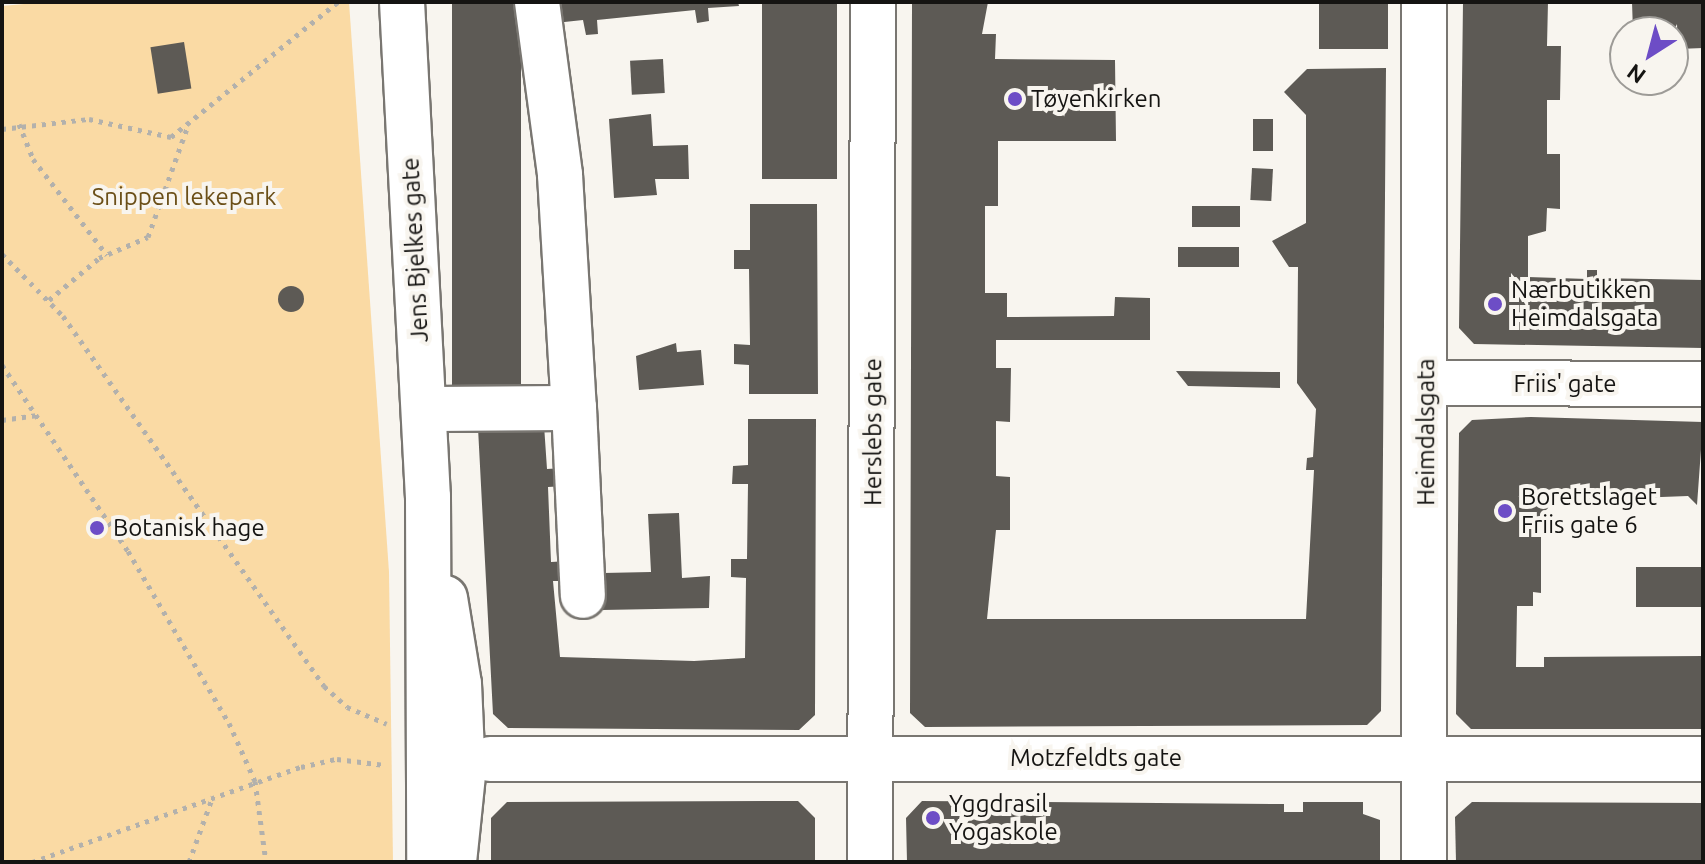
<!DOCTYPE html>
<html>
<head>
<meta charset="utf-8">
<style>
	body { margin:0 }
	#map { position:relative; width:1705px; height:864px; overflow:hidden; background:#f8f5ef; font-family:Ubuntu,sans-serif }
	div>[style] { position:absolute }
	[style*='--x'] { left:calc(var(--x)*1px); top:calc(var(--y)*1px); width:calc(var(--w)*1px); rotate:calc(var(--a)*1deg) }
	.green>* { inset:0; background:#fadaa4 }
	.building>* { inset:0; background:#5d5a55; transform-origin:0 0 }
	.round { border-radius:50% }
	.path>* { height:5px; margin-top:-2.5px; transform-origin:0; background:repeating-linear-gradient(90deg,#b3b1ac 0 4px,transparent 0 10px) }
	.roads { filter:drop-shadow(2px 0 #797671) drop-shadow(-2px 0 #797671) drop-shadow(0 2px #797671) drop-shadow(0 -2px #797671) }
	.minor>* { height:44px; margin:-22px; padding:0 22px; transform-origin:22px; border-radius:22px; background:#fff }
	.major>* { height:44px; margin:-22px; padding:0 22px; transform-origin:22px; border-radius:22px; background:#fff }
	.dots>* { width:22px; height:22px; translate:-50% -50%; box-sizing:border-box; border:4px solid #f8f5ef; border-radius:50% }
	span { translate:-50% -50%; white-space:nowrap; text-align:center; line-height:1.15; -webkit-text-stroke:8px #f8f5ef; paint-order:stroke }
	.poi-label { font-size:24px; color:#151412 }
	.left { translate:0 -50%; text-align:left }
	.park-label { font-size:24px; color:#6b4f18 }
	.street-label { font-size:24px; color:#151412 }
	.frame { position:absolute; inset:0; border:4px solid #151412; pointer-events:none }
	.north { position:absolute; left:1609px; top:16px; width:80px; height:80px; box-sizing:border-box; background:#f8f5ef; border:2px solid #9d9b97; border-radius:50%; rotate:216deg; font-size:22px; font-weight:700; line-height:32px; text-align:center; color:#151412 }
	.north::after { content:''; display:block; margin:auto; width:28px; height:36px; background:#6d4dc6; clip-path:polygon(50% 0,100% 100%,50% 72%,0 100%) }
</style>
</head>
<body>
<div id="map">
	<div class="green">
		<div style="clip-path:polygon(46px 2px,349px 2px,389px 572px,393px 862px,2px 862px,2px 6px)"></div>
	</div>
	<div class="building">
		<div style="left:452px;top:2px;width:69px;height:392px"></div>
		<div style="clip-path:polygon(553px 2px,738px 2px,739px 6px,708px 8px,709px 21px,697px 23px,695px 10px,597px 20px,598px 34px,586px 35px,583px 20px,555px 23px)"></div>
		<div style="left:762px;top:2px;width:75px;height:177px"></div>
		<div style="clip-path:polygon(912px 2px,988px 2px,982px 34px,996px 34px,995px 59px,1115px 60px,1116px 141px,998px 141px,998px 206px,985px 206px,985px 293px,1007px 293px,1007px 317px,1114px 316px,1115px 297px,1150px 298px,1150px 340px,996px 340px,996px 368px,1011px 368px,1010px 422px,996px 421px,996px 476px,1010px 477px,1010px 530px,996px 530px,987px 619px,1306px 619px,1314px 470px,1306px 470px,1307px 458px,1313px 457px,1316px 409px,1297px 383px,1298px 267px,1289px 267px,1272px 241px,1306px 223px,1306px 115px,1284px 92px,1307px 69px,1386px 68px,1381px 711px,1367px 725px,925px 727px,910px 713px)"></div>
		<div style="left:1319px;top:2px;width:69px;height:47px"></div>
		<div style="clip-path:polygon(1463px 2px,1548px 2px,1547px 46px,1561px 46px,1560px 100px,1547px 100px,1547px 154px,1560px 154px,1560px 209px,1547px 208px,1546px 231px,1528px 236px,1528px 277px,1587px 279px,1587px 270px,1597px 270px,1597px 278px,1703px 280px,1703px 348px,1474px 344px,1459px 328px)"></div>
		<div style="clip-path:polygon(1632px 2px,1703px 2px,1703px 48px,1678px 49px,1677px 24px,1673px 32px,1633px 32px)"></div>
		<div style="left:184px;top:42px;width:47px;height:34px;rotate:81deg"></div>
		<div style="left:663px;top:59px;width:34px;height:33px;rotate:87deg"></div>
		<div style="clip-path:polygon(651px 114px,653px 146px,688px 145px,689px 179px,655px 179px,657px 195px,614px 198px,609px 119px)"></div>
		<div style="left:1253px;top:119px;width:20px;height:32px"></div>
		<div style="left:1252px;top:168px;width:21px;height:32px;rotate:3deg"></div>
		<div style="clip-path:polygon(750px 204px,817px 204px,818px 394px,749px 394px,749px 365px,734px 364px,734px 344px,750px 345px,749px 269px,734px 269px,734px 250px,750px 250px)"></div>
		<div style="left:1192px;top:206px;width:48px;height:21px"></div>
		<div style="left:1178px;top:247px;width:61px;height:20px"></div>
		<div class="round" style="left:278px;top:286px;width:26px;height:26px"></div>
		<div style="clip-path:polygon(676px 343px,677px 352px,701px 350px,704px 385px,639px 390px,636px 356px)"></div>
		<div style="clip-path:polygon(1176px 371px,1280px 372px,1280px 388px,1188px 386px)"></div>
		<div style="clip-path:polygon(1531px 417px,1703px 422px,1697px 505px,1688px 496px,1555px 501px,1541px 515px,1541px 593px,1533px 592px,1533px 606px,1517px 606px,1516px 667px,1544px 667px,1544px 657px,1703px 656px,1703px 729px,1471px 729px,1456px 714px,1459px 433px,1472px 420px)"></div>
		<div style="clip-path:polygon(748px 419px,816px 419px,815px 715px,799px 730px,508px 728px,493px 714px,478px 428px,544px 425px,547px 469px,563px 468px,565px 486px,548px 487px,551px 562px,569px 561px,569px 581px,553px 581px,560px 657px,694px 661px,745px 658px,746px 578px,731px 577px,731px 559px,747px 559px,748px 484px,732px 484px,733px 466px,748px 465px)"></div>
		<div style="clip-path:polygon(679px 513px,682px 578px,710px 576px,709px 608px,602px 610px,603px 573px,651px 572px,648px 514px)"></div>
		<div style="left:1636px;top:567px;width:67px;height:40px"></div>
		<div style="clip-path:polygon(798px 801px,815px 818px,815px 862px,491px 862px,491px 818px,507px 802px)"></div>
		<div style="clip-path:polygon(922px 801px,1284px 804px,1284px 812px,1303px 812px,1303px 802px,1363px 802px,1363px 814px,1380px 820px,1380px 862px,907px 862px,906px 818px)"></div>
		<div style="clip-path:polygon(1472px 802px,1703px 803px,1703px 862px,1456px 862px,1455px 817px)"></div>
	</div>
	<div class="path">
		<div style="--x:19;--y:124;--w:38;--a:68"></div>
		<div style="--x:33;--y:159;--w:121;--a:52.4"></div>
		<div style="--x:2;--y:129;--w:88;--a:-6.6"></div>
		<div style="--x:89;--y:119;--w:84;--a:12.4"></div>
		<div style="--x:171;--y:137;--w:215;--a:-39"></div>
		<div style="--x:2;--y:254;--w:87;--a:45.5"></div>
		<div style="--x:63;--y:316;--w:453;--a:54.8"></div>
		<div style="--x:324;--y:686;--w:31;--a:42"></div>
		<div style="--x:347;--y:707;--w:43;--a:23"></div>
		<div style="--x:49;--y:300;--w:65;--a:-40"></div>
		<div style="--x:99;--y:258;--w:53;--a:-23.2"></div>
		<div style="--x:148;--y:237;--w:116;--a:-70.3"></div>
		<div style="--x:2;--y:365;--w:225;--a:55.9"></div>
		<div style="--x:128;--y:551;--w:199;--a:59.6"></div>
		<div style="--x:229;--y:723;--w:64;--a:65.9"></div>
		<div style="--x:255;--y:781;--w:82;--a:82.3"></div>
		<div style="--x:2;--y:420;--w:34;--a:-8"></div>
		<div style="--x:32;--y:862;--w:285;--a:-19.5"></div>
		<div style="--x:301;--y:767;--w:37;--a:-13"></div>
		<div style="--x:337;--y:759;--w:48;--a:7.1"></div>
		<div style="--x:189;--y:862;--w:70;--a:-70"></div>
	</div>
	<div class="roads">
		<div class="minor">
			<div style="--x:537;--y:2;--w:175;--a:82.4"></div>
			<div style="--x:560;--y:175;--w:233;--a:86.6"></div>
			<div style="--x:1426;--y:383;--w:277;--a:0.2"></div>
			<div style="--x:424;--y:409;--w:150;--a:-0.4"></div>
			<div style="--x:574;--y:408;--w:188;--a:87.3"></div>
			<div style="--x:490;--y:759;--w:1213;--a:0"></div>
			<div style="--x:870;--y:862;--w:860;--a:-89.8"></div>
			<div style="--x:1424;--y:862;--w:860;--a:-90"></div>
		</div>
		<div class="major">
			<div style="--x:402;--y:2;--w:496;--a:87"></div>
			<div style="--x:428;--y:497;--w:365;--a:89.8"></div>
			<div style="--x:445;--y:598;--w:87;--a:80.8"></div>
			<div style="--x:459;--y:684;--w:91;--a:87.5"></div>
			<div style="--x:463;--y:775;--w:87;--a:95.9"></div>
		</div>
	</div>
	<div class="dots">
		<div style="left:1015px;top:99px;background:#6d4dc6"></div>
		<div style="left:1495px;top:304px;background:#6d4dc6"></div>
		<div style="left:1505px;top:511px;background:#6d4dc6"></div>
		<div style="left:97px;top:528px;background:#6d4dc6"></div>
		<div style="left:933px;top:818px;background:#6d4dc6"></div>
	</div>
	<div class="poi-label">
		<span class="left" style="left:1031px;top:99px">Tøyenkirken</span>
		<span class="left" style="left:1511px;top:304px">Nærbutikken<br>Heimdalsgata</span>
		<span class="left" style="left:1521px;top:511px">Borettslaget<br>Friis gate 6</span>
		<span class="left" style="left:113px;top:528px">Botanisk hage</span>
		<span class="left" style="left:949px;top:818px">Yggdrasil<br>Yogaskole</span>
	</div>
	<div class="park-label">
		<span style="left:184px;top:197px">Snippen lekepark</span>
	</div>
	<div class="street-label">
		<span style="left:415px;top:250px;rotate:-93deg">Jens Bjelkes gate</span>
		<span style="left:1565px;top:384px">Friis' gate</span>
		<span style="left:873px;top:432px;rotate:-90deg">Herslebs gate</span>
		<span style="left:1426px;top:432px;rotate:-90deg">Heimdalsgata</span>
		<span style="left:1096px;top:758px">Motzfeldts gate</span>
	</div>
	<div class="frame"></div>
	<div class="north">N</div>
</div>
</body>
</html>
